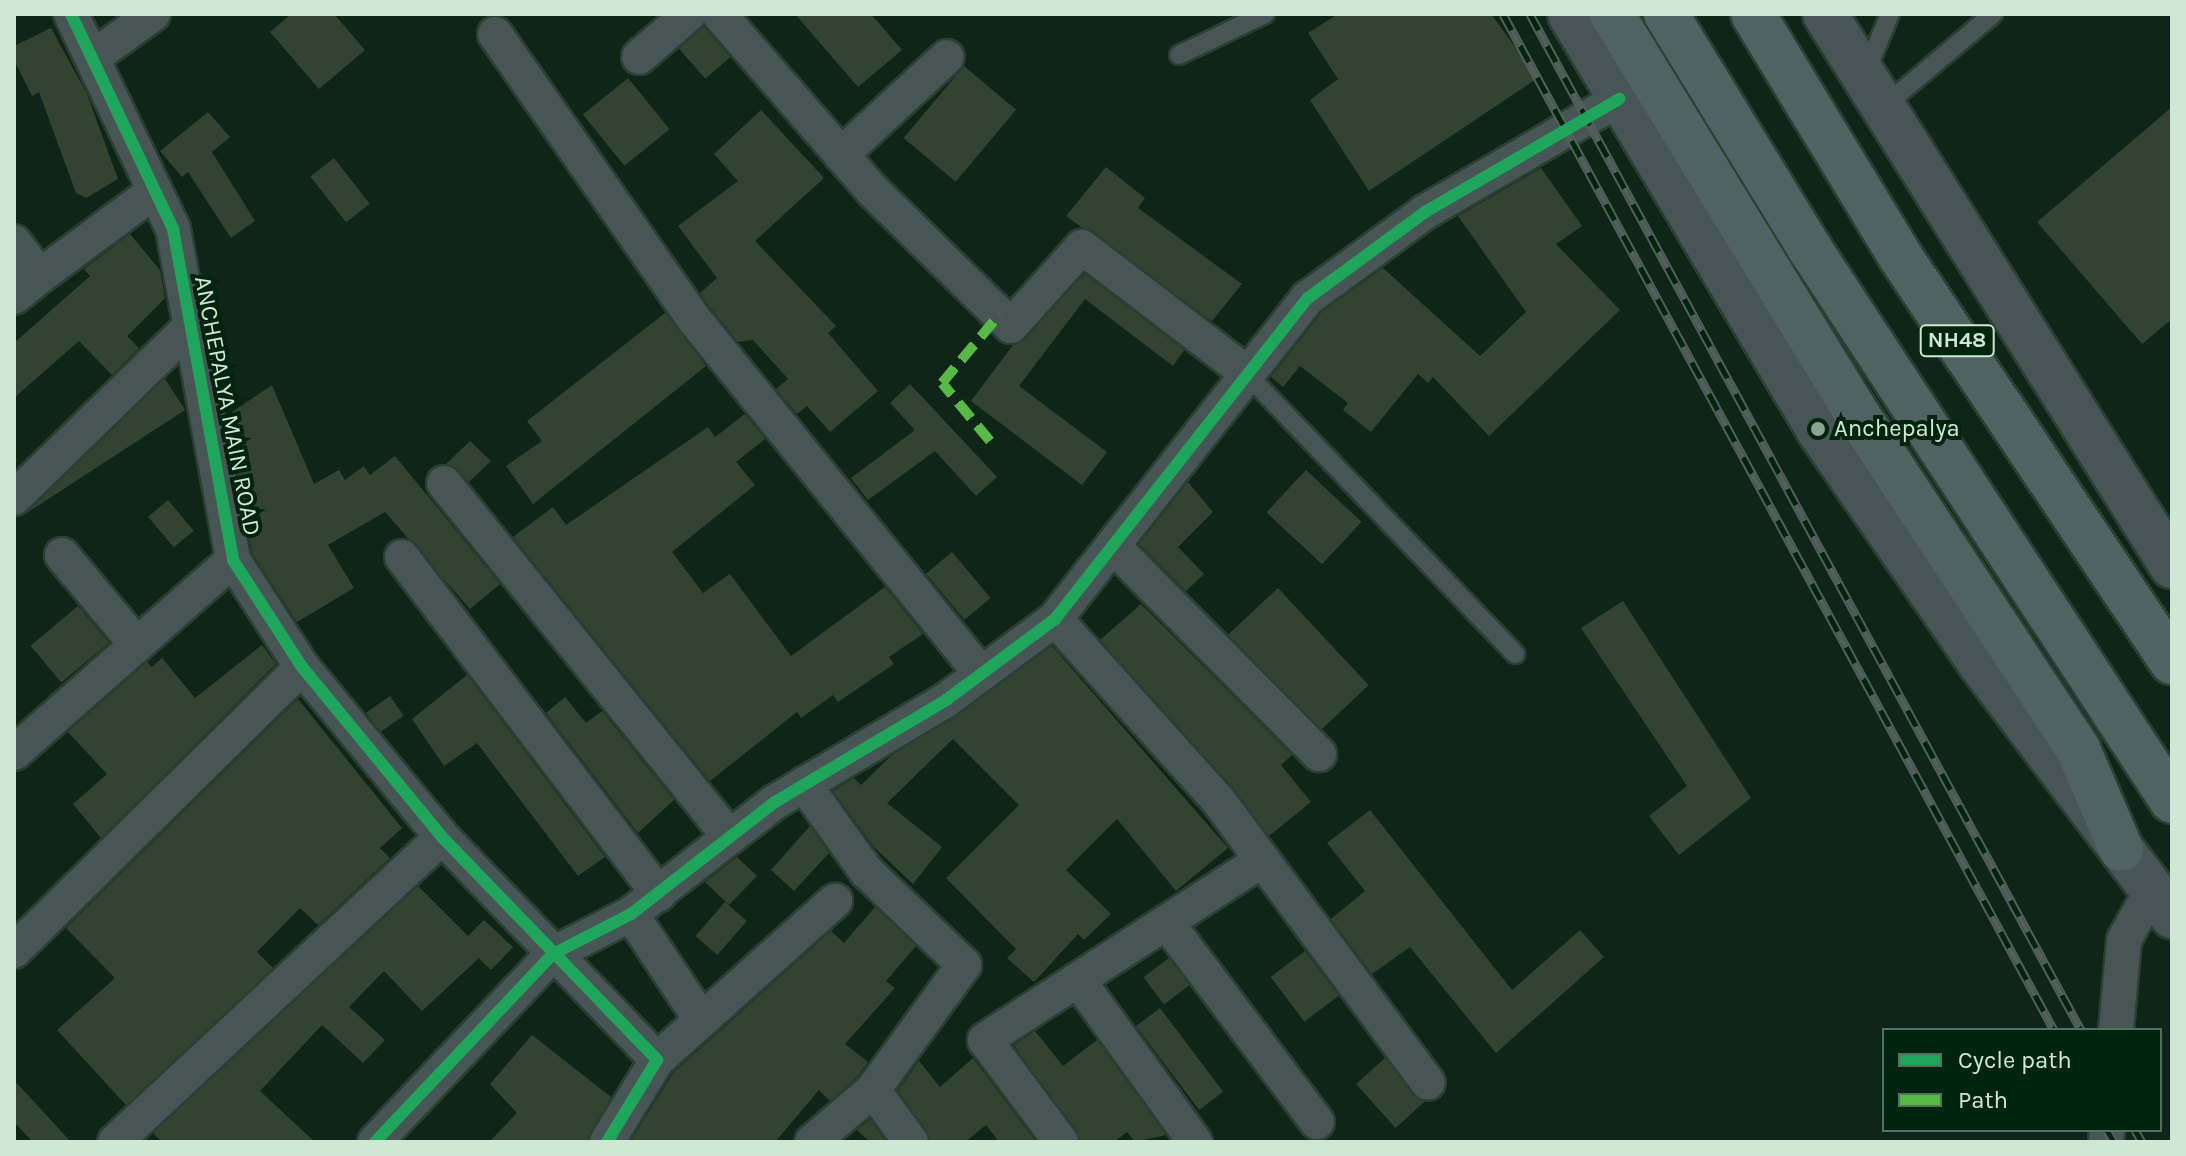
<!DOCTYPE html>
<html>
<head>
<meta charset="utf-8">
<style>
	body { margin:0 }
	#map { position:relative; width:2186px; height:1156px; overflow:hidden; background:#0f2518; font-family:Karla,sans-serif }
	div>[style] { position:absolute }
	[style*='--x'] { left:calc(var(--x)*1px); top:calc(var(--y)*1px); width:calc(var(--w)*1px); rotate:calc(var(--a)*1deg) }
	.building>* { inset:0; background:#324332; transform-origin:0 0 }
	.roads { filter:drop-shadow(2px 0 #2b3f33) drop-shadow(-2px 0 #2b3f33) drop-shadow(0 2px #2b3f33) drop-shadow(0 -2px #2b3f33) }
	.lane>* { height:18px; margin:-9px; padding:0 9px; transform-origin:9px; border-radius:9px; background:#485555 }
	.street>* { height:34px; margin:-17px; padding:0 17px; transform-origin:17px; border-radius:17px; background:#485555 }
	.secondary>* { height:44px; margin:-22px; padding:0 22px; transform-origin:22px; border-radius:22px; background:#485556 }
	.highway>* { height:44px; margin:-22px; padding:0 22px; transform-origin:22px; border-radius:22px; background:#516263 }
	.rail>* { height:9px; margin-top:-4.5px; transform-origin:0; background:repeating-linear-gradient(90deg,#00240d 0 18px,#51605a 0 36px); box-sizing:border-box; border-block:2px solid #51605a }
	.quiet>* { height:10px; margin-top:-5px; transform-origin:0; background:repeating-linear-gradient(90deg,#58b947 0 20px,transparent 0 30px) }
	.cycleway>* { height:12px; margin:-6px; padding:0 6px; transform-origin:6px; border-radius:6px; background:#20a55d }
	.dots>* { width:22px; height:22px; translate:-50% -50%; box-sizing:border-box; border:4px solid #00240d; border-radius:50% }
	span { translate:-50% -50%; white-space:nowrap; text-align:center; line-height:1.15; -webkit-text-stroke:8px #00240d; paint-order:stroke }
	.shield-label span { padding:2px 6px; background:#00240d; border:2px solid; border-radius:6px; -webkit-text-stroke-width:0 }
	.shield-label { font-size:22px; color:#cee8d4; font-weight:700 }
	.street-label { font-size:24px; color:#cee8d4 }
	.poi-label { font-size:24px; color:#cee8d4 }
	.left { translate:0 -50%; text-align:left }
	.frame { position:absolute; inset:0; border:16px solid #cee8d4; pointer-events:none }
	.legend { position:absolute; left:1882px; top:1028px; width:280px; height:104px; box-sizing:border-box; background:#00240d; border:2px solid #52725d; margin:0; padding:10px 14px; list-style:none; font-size:24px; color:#cee8d4 }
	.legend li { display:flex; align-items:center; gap:16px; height:40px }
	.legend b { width:40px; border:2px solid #52725d }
</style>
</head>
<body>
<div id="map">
	<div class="building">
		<div style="clip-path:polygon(291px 14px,334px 14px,365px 50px,319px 89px,270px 32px)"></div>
		<div style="clip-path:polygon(795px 14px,871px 14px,902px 50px,858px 87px)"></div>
		<div style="clip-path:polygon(1338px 14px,1491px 14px,1538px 78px,1369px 191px,1310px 100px,1338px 79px,1308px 33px)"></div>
		<div style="left:704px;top:27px;width:40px;height:33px;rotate:49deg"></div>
		<div style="clip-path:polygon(51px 28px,87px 94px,118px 179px,86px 198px,76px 193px,39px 92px,32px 96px,14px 60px,14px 46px)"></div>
		<div style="left:964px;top:66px;width:68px;height:94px;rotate:40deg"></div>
		<div style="left:628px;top:78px;width:66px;height:58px;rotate:51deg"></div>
		<div style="clip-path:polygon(2172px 107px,2172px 319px,2142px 344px,2037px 222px)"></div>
		<div style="clip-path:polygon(761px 110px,824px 178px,755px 241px,836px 326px,828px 333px,878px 391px,830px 432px,807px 406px,797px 414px,776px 389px,788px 379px,753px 340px,738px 342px,709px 306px,700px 293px,717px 278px,678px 226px,738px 181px,714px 154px)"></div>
		<div style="clip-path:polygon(208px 112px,230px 137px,212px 152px,255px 221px,231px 238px,188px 172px,182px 177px,160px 151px)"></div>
		<div style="left:334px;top:158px;width:58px;height:30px;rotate:52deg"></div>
		<div style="clip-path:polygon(1106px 167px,1145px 198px,1138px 208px,1242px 284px,1212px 321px,1066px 216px)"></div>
		<div style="clip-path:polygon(1541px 168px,1582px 226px,1556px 244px,1620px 310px,1489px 436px,1433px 377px,1428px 383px,1418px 374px,1371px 432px,1343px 410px,1348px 403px,1300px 366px,1283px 387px,1271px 377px,1322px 312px,1383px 268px,1480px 356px,1526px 312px,1458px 216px)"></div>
		<div style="clip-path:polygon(130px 234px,160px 270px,165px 298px,127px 336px,139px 348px,112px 375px,79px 341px,14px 398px,14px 343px,90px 276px,84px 269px)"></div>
		<div style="clip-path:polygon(1085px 274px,1184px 350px,1173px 366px,1085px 299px,1019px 386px,1107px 452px,1082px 485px,971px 401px,1013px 345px)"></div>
		<div style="clip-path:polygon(665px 313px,706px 366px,533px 504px,506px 466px,542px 441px,527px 421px)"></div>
		<div style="left:165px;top:379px;width:37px;height:188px;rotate:57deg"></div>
		<div style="clip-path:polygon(910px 384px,997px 477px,976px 496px,935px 451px,868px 500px,851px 478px,915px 430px,890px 403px)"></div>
		<div style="clip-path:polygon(272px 385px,314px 484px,339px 470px,345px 480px,364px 466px,370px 475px,395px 456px,500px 584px,470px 609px,385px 512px,328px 545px,354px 588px,297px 622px,252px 553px,232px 443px,232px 412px)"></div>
		<div style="clip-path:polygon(745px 414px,765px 439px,736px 462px,755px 485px,672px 552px,703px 593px,730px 574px,791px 656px,885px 587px,923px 634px,889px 657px,894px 664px,838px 702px,833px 695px,801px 718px,797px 712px,710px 781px,513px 537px,553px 507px,566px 525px,708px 427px,715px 437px)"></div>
		<div style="clip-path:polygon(470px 441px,491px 461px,469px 482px,446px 464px)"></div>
		<div style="left:1306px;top:470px;width:76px;height:58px;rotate:43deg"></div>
		<div style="clip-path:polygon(1188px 482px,1213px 512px,1178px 547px,1204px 574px,1186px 591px,1139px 544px)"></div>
		<div style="left:168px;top:500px;width:40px;height:26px;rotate:50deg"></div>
		<div style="left:952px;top:552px;width:60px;height:34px;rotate:50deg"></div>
		<div style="left:1278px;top:588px;width:133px;height:68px;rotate:47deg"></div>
		<div style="clip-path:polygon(1623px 601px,1751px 798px,1679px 855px,1649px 816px,1687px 786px,1581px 628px)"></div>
		<div style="clip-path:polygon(1141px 604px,1292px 755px,1281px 765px,1311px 802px,1269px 836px,1100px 640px)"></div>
		<div style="left:78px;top:606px;width:48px;height:62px;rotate:50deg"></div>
		<div style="clip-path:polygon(262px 645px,276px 664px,101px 838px,73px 804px,107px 774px,68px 732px,147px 662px,152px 667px,162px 658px,195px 698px)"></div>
		<div style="clip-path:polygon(1052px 646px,1228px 848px,1176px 891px,1117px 819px,1066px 870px,1111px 914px,1084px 940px,1078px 934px,1034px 982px,1007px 958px,1016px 949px,946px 878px,1019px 805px,953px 739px,887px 803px,942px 847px,913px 884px,874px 847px,833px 791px,854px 778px,861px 785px,891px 756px)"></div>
		<div style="clip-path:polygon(467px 675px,605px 857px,578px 876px,477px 743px,444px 766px,412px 719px)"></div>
		<div style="left:390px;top:696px;width:24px;height:29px;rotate:55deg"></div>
		<div style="clip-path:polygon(565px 697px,586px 723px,602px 711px,674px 800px,638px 833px,546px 713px)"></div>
		<div style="clip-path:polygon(298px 699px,402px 828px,380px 848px,390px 858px,318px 925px,300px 908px,257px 952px,273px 968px,126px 1105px,57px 1030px,115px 978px,66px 928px)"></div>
		<div style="clip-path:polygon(1370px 810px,1512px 990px,1580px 930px,1604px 957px,1496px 1053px,1410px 947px,1372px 974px,1331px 919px,1365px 891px,1327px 843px)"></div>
		<div style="clip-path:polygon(810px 826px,829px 853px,794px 891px,771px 870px)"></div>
		<div style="clip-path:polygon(737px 857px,757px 876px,729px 905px,705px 882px)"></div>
		<div style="clip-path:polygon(418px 886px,468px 936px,484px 920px,513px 947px,491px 970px,479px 958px,422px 1011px,384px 971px,349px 1007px,385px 1040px,363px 1063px,322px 1025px,260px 1091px,315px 1142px,162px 1142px,153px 1133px)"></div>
		<div style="left:725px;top:902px;width:29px;height:45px;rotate:41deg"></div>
		<div style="clip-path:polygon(875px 907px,916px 946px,886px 981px,895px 988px,845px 1044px,868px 1062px,858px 1076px,830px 1101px,819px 1090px,775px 1142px,630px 1142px,673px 1073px,831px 931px,844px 943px)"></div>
		<div style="left:1305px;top:951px;width:56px;height:43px;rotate:53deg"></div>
		<div style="left:1169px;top:958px;width:34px;height:32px;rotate:53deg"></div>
		<div style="left:1160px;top:1008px;width:105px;height:30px;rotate:53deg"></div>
		<div style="clip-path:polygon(1035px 1031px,1063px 1066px,1097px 1040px,1166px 1135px,1135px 1142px,1127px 1132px,1114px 1142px,1081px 1142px,1014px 1045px)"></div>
		<div style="clip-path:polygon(532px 1035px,611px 1097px,587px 1142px,489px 1142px,517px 1113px,490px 1084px)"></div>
		<div style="clip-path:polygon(973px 1058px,1036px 1142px,999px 1142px,986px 1125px,965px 1142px,931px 1142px,898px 1090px,919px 1061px,940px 1087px)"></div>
		<div style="left:1385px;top:1058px;width:59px;height:39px;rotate:48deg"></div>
		<div style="clip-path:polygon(14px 1080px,71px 1142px,33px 1142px,14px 1122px)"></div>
		<div style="clip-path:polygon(870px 1119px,886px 1142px,870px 1142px,857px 1130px)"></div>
	</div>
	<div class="roads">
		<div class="lane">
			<div style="--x:1179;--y:55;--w:95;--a:-25.5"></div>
			<div style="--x:1865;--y:74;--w:65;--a:-67.4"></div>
			<div style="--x:1883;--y:107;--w:144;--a:-40.2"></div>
			<div style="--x:1244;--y:371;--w:392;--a:46.2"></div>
		</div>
		<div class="street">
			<div style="--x:71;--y:14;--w:238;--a:64.6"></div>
			<div style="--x:173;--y:229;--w:336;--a:79.7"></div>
			<div style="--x:233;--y:560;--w:127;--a:57.2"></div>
			<div style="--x:302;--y:667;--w:220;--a:50.5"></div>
			<div style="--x:442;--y:837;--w:310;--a:46"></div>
			<div style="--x:657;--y:1060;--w:96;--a:121.4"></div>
			<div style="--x:719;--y:14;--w:233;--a:49"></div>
			<div style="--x:872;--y:190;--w:194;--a:44.4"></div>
			<div style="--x:1011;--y:326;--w:106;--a:-48.1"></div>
			<div style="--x:1082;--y:247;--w:204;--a:37.4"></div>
			<div style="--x:495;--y:34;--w:346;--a:55.1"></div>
			<div style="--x:693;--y:318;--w:458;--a:51"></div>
			<div style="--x:639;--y:57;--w:66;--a:-40.7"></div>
			<div style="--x:92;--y:58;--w:75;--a:-35.8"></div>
			<div style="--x:841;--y:155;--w:144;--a:-42.8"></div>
			<div style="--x:14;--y:242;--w:43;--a:52.6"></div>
			<div style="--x:40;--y:276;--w:33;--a:141"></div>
			<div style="--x:40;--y:276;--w:143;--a:-36.5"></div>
			<div style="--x:444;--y:483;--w:455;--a:51.1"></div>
			<div style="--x:14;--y:498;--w:243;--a:-44.2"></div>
			<div style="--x:1113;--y:546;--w:293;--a:45.3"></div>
			<div style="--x:62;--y:555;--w:117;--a:50.2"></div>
			<div style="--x:402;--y:557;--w:424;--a:52.7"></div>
			<div style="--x:1055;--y:619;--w:244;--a:48"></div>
			<div style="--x:1218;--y:800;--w:352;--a:53.4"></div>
			<div style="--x:14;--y:753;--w:292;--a:-41.4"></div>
			<div style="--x:804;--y:784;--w:107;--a:54.5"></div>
			<div style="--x:866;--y:871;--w:136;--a:43.8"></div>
			<div style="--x:964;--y:965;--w:155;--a:126.1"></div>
			<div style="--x:873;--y:1090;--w:80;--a:139.6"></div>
			<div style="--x:631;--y:914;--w:125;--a:56.4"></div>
			<div style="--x:1167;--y:923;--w:249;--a:53"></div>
			<div style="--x:14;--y:951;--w:404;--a:-44.6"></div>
			<div style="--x:1081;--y:984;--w:195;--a:54.2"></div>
			<div style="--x:2116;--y:1030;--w:90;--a:-84.9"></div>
			<div style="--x:2124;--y:940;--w:57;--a:-60.8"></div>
			<div style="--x:657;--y:1060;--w:239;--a:-41.8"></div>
			<div style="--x:873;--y:1090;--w:64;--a:53.8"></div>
			<div style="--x:115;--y:1142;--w:447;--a:-43"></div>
			<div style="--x:375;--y:1142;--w:259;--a:-46.6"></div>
			<div style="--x:553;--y:954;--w:88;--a:-27.1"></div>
			<div style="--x:631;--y:914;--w:182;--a:-37.9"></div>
			<div style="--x:775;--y:802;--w:199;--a:-30.8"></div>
			<div style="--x:946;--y:700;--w:136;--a:-36.6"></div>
			<div style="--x:1055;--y:619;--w:409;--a:-51.8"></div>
			<div style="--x:1308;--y:298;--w:145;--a:-36.3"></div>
			<div style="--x:1425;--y:212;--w:225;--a:-30.2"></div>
			<div style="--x:1061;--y:1142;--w:127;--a:-126.7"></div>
			<div style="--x:985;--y:1040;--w:325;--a:-33"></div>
			<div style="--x:2106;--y:1142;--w:12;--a:-85"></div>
		</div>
		<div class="secondary">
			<div style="--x:1570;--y:14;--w:483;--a:59.1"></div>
			<div style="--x:1818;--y:429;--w:285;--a:55.3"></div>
			<div style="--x:1980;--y:663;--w:318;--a:52.8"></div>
			<div style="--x:1825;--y:14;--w:652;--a:57.85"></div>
		</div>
		<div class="highway">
			<div style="--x:1612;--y:14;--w:460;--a:58.5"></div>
			<div style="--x:1852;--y:406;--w:411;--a:56.6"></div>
			<div style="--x:2078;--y:749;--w:109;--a:66.7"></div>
			<div style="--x:1666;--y:14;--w:276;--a:58.5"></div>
			<div style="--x:1810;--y:249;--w:660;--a:56.74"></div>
			<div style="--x:1753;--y:14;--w:283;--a:58.7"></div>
			<div style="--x:1900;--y:256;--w:489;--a:56.2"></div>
		</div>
	</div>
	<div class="rail">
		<div style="--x:1503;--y:14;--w:1156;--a:61.53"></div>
		<div style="--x:1530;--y:14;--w:1156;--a:61.53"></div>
		<div style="--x:2107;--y:1130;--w:14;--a:60"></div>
		<div style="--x:2135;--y:1130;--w:14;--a:60"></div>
	</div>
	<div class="quiet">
		<div style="--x:990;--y:441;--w:75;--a:-129.6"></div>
		<div style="--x:942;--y:383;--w:90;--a:-50"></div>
	</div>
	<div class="cycleway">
		<div style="--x:71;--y:14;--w:238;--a:64.6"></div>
		<div style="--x:173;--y:229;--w:336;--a:79.7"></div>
		<div style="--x:233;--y:560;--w:127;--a:57.2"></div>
		<div style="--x:302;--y:667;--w:220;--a:50.5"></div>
		<div style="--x:442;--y:837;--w:310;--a:46"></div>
		<div style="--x:657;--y:1060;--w:96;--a:121.4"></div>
		<div style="--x:375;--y:1142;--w:259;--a:-46.6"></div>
		<div style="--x:553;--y:954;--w:88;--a:-27.1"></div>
		<div style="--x:631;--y:914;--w:182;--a:-37.9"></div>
		<div style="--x:775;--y:802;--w:199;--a:-30.8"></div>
		<div style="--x:946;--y:700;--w:136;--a:-36.6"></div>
		<div style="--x:1055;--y:619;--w:409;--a:-51.8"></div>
		<div style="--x:1308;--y:298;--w:145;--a:-36.3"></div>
		<div style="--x:1425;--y:212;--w:225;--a:-30.2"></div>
	</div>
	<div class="dots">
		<div style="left:1818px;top:429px;background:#8ba492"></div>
	</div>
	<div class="shield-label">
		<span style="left:1957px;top:341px">NH48</span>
	</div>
	<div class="street-label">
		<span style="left:227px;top:406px;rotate:79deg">ANCHEPALYA MAIN ROAD</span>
	</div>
	<div class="poi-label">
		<span class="left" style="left:1834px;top:429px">Anchepalya</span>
	</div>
	<div class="frame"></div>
	<ul class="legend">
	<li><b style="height:10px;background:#20a55d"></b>Cycle path</li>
	<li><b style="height:10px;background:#58b947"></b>Path</li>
	</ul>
</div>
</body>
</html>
